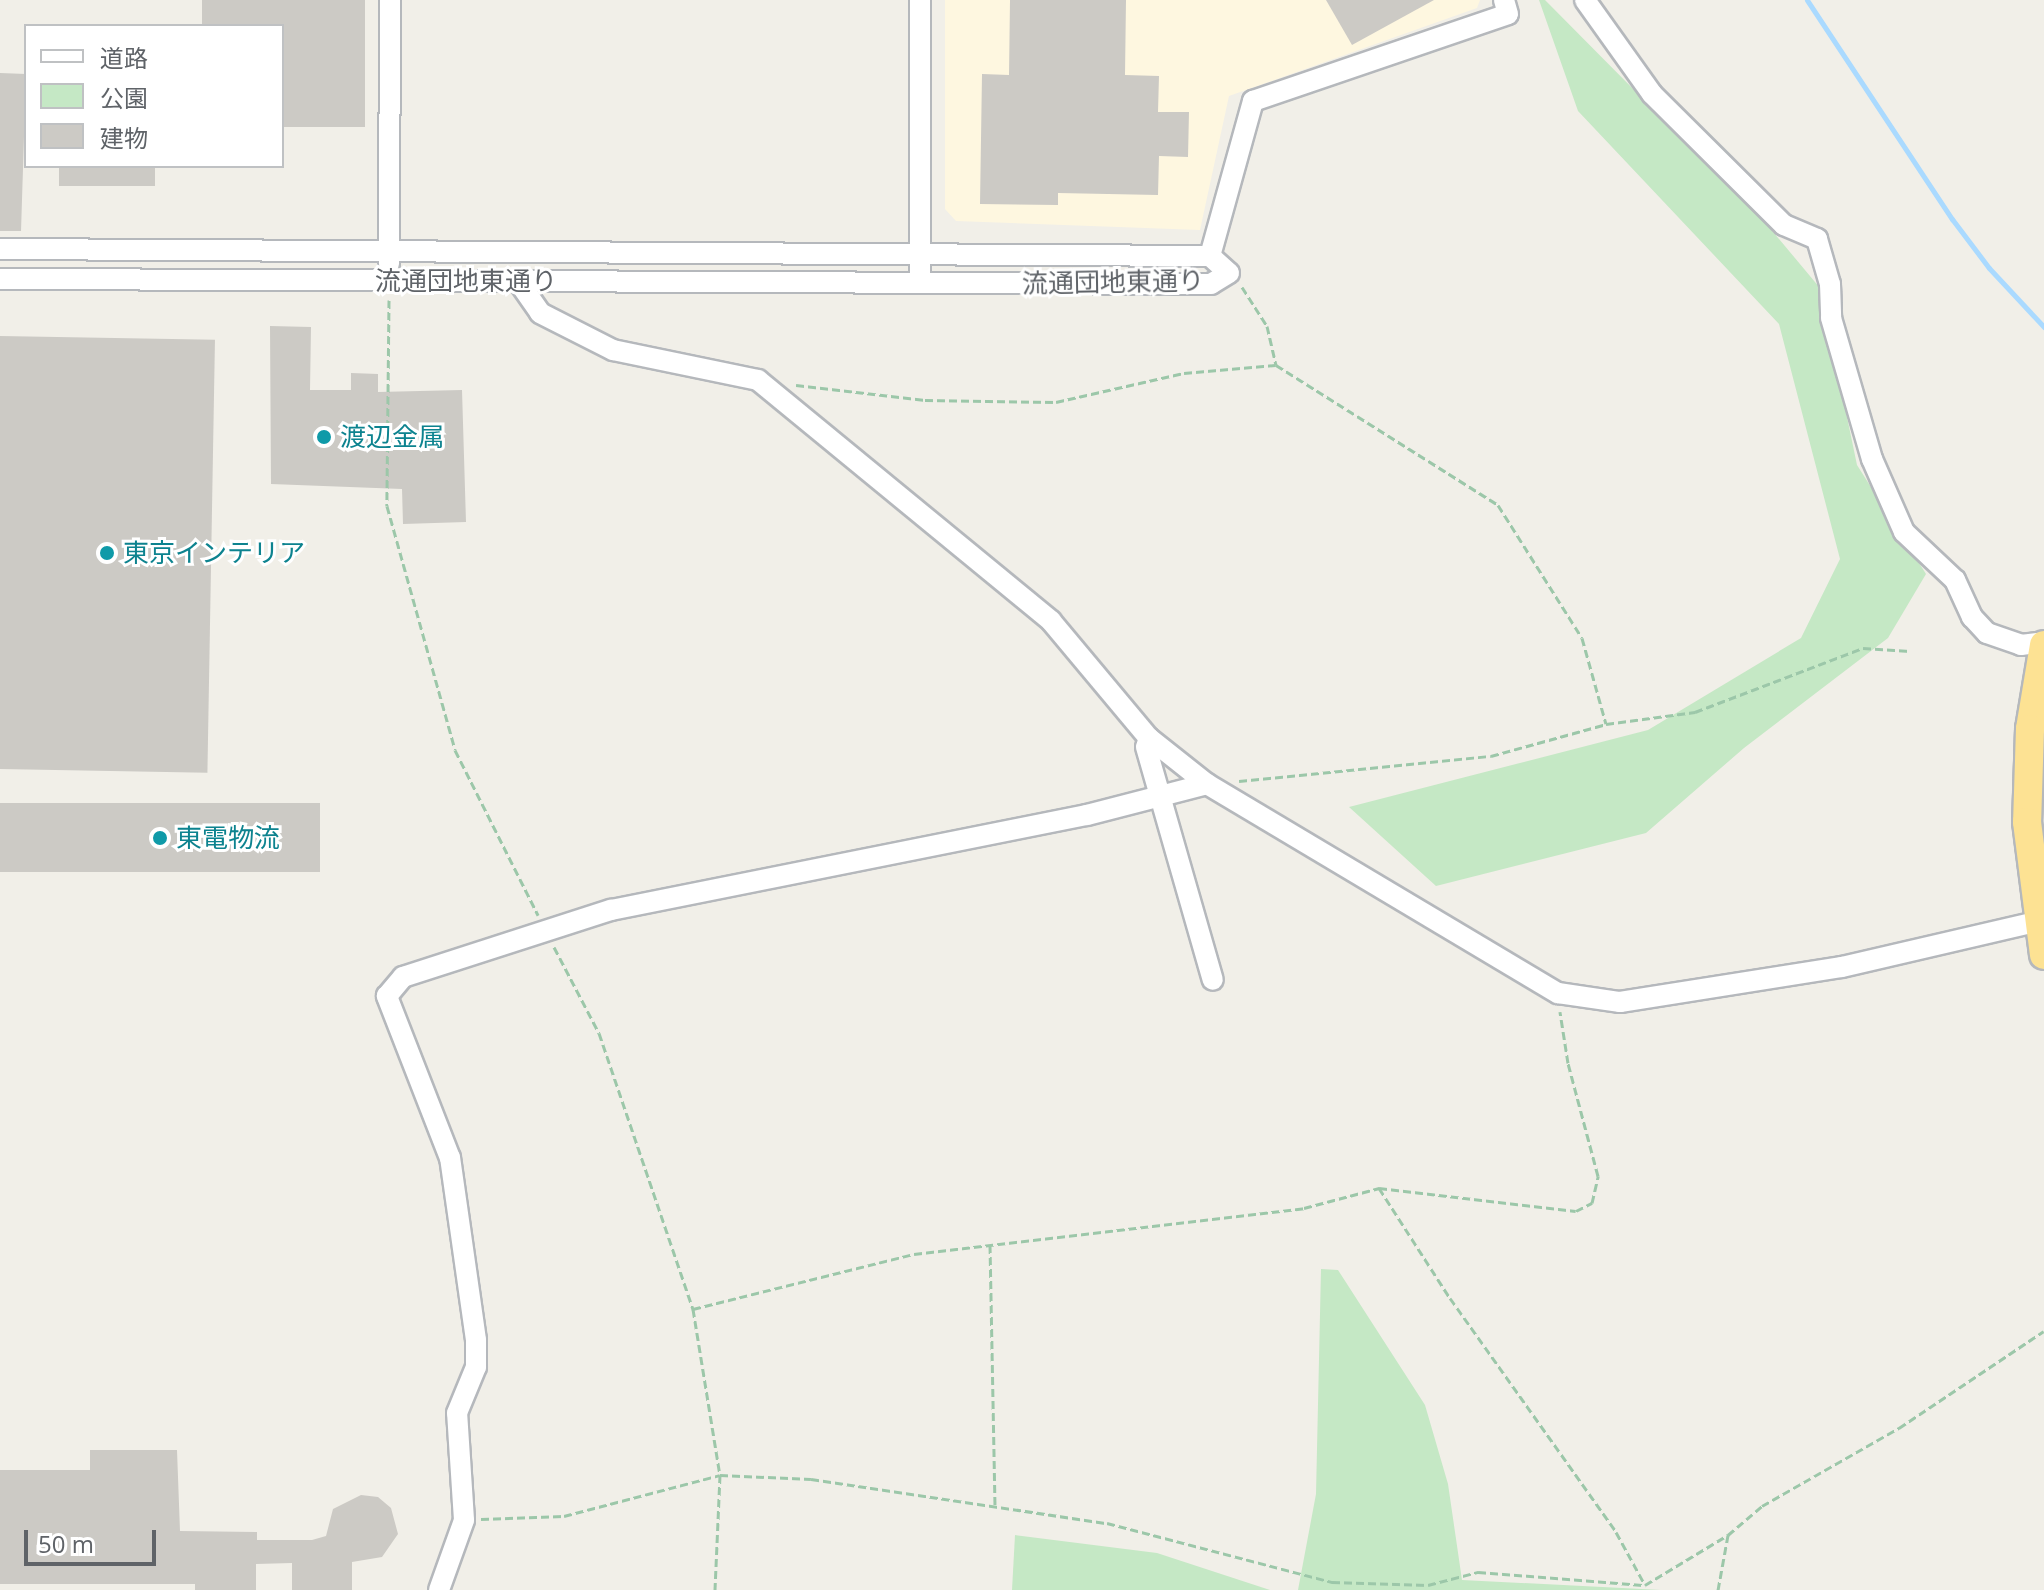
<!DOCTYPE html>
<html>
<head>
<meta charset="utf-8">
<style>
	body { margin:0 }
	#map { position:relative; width:2044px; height:1590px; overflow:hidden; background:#f1efe8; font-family:"Open Sans","Noto Sans JP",sans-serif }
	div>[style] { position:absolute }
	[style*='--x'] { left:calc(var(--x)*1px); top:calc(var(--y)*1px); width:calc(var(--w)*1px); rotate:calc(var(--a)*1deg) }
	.commercial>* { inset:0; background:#fef7e0 }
	.green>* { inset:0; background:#c5e8c5 }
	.stream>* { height:5px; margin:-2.5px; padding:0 2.5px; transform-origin:2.5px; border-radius:2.5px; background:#aadaff }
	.building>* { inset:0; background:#cccac5; transform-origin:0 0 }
	.path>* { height:3px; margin-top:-1.5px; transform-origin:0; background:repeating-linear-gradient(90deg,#9cc7a9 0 8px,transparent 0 12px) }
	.roads { filter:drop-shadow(2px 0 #b5b8bc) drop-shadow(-2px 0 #b5b8bc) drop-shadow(0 2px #b5b8bc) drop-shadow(0 -2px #b5b8bc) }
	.minor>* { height:20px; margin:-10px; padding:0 10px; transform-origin:10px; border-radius:10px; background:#fff }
	.highway>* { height:28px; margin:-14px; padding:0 14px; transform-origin:14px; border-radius:14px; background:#fde293 }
	.dots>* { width:22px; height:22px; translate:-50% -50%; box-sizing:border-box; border:4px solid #fff; border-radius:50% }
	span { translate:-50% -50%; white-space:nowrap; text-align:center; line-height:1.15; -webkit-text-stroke:6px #fff; paint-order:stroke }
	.street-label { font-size:26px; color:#5f6368 }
	.culture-label { font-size:26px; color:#0d838f }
	.left { translate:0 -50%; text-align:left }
	.legend { position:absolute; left:24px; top:24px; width:260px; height:144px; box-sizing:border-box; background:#fff; border:2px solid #bfc1c3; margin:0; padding:10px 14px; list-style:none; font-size:24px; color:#5f6368 }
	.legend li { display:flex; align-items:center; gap:16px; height:40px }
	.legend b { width:40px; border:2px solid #bfc1c3 }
	.scale { position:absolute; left:24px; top:1530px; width:132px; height:36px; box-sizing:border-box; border:4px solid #5f6368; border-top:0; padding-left:10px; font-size:24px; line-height:28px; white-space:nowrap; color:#5f6368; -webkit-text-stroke:6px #fff; paint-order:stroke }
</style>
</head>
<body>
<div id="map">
	<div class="commercial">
		<div style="clip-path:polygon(945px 0,1480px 0,1477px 8px,1229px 96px,1200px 230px,956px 221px,945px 209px)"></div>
	</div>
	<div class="green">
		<div style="clip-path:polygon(1539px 0,1545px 0,1764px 221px,1820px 288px,1857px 465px,1926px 574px,1888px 638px,1744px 748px,1646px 833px,1436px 886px,1349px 807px,1648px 730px,1801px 638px,1840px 559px,1779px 324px,1578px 111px)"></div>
		<div style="clip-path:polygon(1321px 1269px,1338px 1270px,1425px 1405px,1448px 1484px,1462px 1580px,1661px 1590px,1298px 1590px,1316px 1494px)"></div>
		<div style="clip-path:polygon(1015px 1535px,1157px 1553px,1270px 1590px,1012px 1590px)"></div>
	</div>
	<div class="stream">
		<div style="--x:1807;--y:0;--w:263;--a:56.5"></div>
		<div style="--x:1952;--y:219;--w:61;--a:52.9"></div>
		<div style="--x:1989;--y:268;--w:81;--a:47"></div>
	</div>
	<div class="building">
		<div style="clip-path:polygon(202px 0,365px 0,365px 127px,282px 127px,282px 26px,202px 26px)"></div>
		<div style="clip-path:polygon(1010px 0,1126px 0,1125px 75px,1159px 76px,1158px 112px,1189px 112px,1188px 157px,1159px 156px,1158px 195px,1058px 193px,1058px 205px,980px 204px,982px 74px,1009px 75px)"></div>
		<div style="clip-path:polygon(1326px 0,1434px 0,1352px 45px)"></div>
		<div style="clip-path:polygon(0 73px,26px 74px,21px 231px,0 231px)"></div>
		<div style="left:59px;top:166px;width:96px;height:20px"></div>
		<div style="clip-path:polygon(270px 326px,311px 327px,310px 390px,351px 390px,351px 373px,378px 374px,378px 392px,462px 390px,466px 522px,403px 524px,402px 489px,271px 484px)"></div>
		<div style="left:0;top:336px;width:215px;height:433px;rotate:1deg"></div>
		<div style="left:0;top:803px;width:320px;height:69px"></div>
		<div style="clip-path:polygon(90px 1450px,177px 1450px,180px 1531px,257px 1532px,257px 1540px,312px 1540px,326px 1536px,333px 1509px,361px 1495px,378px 1497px,391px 1508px,398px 1534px,382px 1557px,352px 1562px,352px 1590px,292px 1590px,292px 1563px,256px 1564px,256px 1590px,195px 1590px,195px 1584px,0 1584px,0 1470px,90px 1470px)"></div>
	</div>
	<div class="path">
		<div style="--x:1242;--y:287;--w:46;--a:57.3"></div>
		<div style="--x:1267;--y:326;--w:40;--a:77"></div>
		<div style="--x:1276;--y:365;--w:262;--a:32.2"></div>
		<div style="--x:1498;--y:505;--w:157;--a:57.7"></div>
		<div style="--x:1582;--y:638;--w:89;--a:74.4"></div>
		<div style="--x:389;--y:300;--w:206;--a:90.6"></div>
		<div style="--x:387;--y:506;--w:253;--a:74.4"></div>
		<div style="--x:455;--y:750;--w:185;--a:63.3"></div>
		<div style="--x:796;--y:385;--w:130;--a:6.6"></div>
		<div style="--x:925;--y:400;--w:131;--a:0.9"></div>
		<div style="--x:1056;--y:402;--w:131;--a:-12.8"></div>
		<div style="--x:1184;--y:373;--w:92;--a:-5"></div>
		<div style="--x:1239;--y:781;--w:253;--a:-5.7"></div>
		<div style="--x:1491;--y:756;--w:119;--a:-15.5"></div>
		<div style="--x:1606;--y:724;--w:90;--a:-7.7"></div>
		<div style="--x:1695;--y:712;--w:180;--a:-20.9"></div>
		<div style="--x:1863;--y:648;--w:47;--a:3.7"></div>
		<div style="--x:554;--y:947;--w:97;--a:62.4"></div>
		<div style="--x:599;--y:1033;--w:292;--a:71.2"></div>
		<div style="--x:693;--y:1309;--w:168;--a:80.8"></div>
		<div style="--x:720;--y:1475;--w:115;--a:92.5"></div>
		<div style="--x:1379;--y:1188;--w:131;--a:57.2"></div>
		<div style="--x:1450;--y:1298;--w:287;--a:54.6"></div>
		<div style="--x:1616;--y:1532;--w:60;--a:61.3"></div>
		<div style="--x:990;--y:1245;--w:262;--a:88.9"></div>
		<div style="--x:693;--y:1309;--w:228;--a:-14"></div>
		<div style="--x:914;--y:1254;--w:393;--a:-6.7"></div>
		<div style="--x:1304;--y:1208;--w:78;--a:-14.9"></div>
		<div style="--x:1379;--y:1188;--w:198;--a:6.7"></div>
		<div style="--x:1576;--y:1211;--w:18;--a:-27"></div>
		<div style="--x:1592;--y:1203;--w:28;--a:-77"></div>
		<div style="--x:1598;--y:1176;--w:117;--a:-104.9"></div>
		<div style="--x:1568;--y:1063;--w:52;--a:-98.9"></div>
		<div style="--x:481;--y:1519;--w:83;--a:-2.1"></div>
		<div style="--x:564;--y:1516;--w:161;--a:-14.7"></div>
		<div style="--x:720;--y:1475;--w:91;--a:2.5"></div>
		<div style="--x:811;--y:1479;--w:299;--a:8.5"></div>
		<div style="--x:1107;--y:1523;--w:233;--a:14.7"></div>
		<div style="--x:1332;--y:1582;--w:96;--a:1.8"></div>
		<div style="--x:1428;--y:1585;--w:52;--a:-14.6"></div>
		<div style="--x:1478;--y:1572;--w:168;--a:4.5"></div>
		<div style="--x:1645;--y:1585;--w:97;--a:-31.1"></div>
		<div style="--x:1718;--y:1590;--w:56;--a:-79.7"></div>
		<div style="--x:1728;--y:1535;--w:45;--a:-40.5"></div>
		<div style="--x:1762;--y:1506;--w:158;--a:-29.7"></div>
		<div style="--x:1899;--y:1428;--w:174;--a:-33.8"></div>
	</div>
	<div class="roads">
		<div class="minor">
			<div style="--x:1585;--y:0;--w:115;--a:54.5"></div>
			<div style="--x:1652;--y:94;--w:186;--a:44.8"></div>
			<div style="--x:1784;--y:225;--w:36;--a:23"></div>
			<div style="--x:1817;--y:239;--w:47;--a:73.9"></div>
			<div style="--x:1830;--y:284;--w:34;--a:88"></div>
			<div style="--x:1831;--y:318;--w:147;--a:73.8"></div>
			<div style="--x:1872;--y:459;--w:80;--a:66.3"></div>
			<div style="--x:1904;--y:532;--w:70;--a:43.3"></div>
			<div style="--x:1955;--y:580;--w:41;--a:65.3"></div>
			<div style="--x:1972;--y:617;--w:22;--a:47"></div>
			<div style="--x:1987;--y:633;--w:36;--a:19"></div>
			<div style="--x:2021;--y:645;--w:23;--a:-7"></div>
			<div style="--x:0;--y:249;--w:1210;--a:0.33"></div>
			<div style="--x:1210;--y:256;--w:25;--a:42"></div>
			<div style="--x:1229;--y:273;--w:21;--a:149"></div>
			<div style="--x:1211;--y:284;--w:1211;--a:-179.76"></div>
			<div style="--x:1210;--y:256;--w:161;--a:-74.5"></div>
			<div style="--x:1253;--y:101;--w:269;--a:-18.8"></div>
			<div style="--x:1508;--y:14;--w:15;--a:-106"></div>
			<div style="--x:389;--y:264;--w:264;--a:-89.8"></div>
			<div style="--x:518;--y:281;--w:39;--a:55"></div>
			<div style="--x:540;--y:313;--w:82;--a:26.9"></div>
			<div style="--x:613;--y:350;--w:148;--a:11.7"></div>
			<div style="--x:758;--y:380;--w:379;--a:39.4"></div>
			<div style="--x:1051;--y:621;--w:153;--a:50.1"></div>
			<div style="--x:1149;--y:738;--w:74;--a:38.4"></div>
			<div style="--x:920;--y:283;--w:283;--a:-90"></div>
			<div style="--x:1149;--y:738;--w:9;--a:108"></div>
			<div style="--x:1146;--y:747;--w:242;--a:74"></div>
			<div style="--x:439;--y:1590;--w:74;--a:-70.3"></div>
			<div style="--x:464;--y:1520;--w:107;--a:-93.7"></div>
			<div style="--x:457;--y:1413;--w:50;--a:-67.6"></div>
			<div style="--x:476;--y:1367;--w:27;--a:-90"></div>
			<div style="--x:476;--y:1340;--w:184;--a:-98.1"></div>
			<div style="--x:450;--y:1158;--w:174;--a:-111.3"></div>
			<div style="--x:387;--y:996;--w:25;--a:-50"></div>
			<div style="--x:403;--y:977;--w:219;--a:-17.9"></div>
			<div style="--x:611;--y:910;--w:485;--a:-11.3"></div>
			<div style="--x:1087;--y:815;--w:124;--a:-14.5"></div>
			<div style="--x:1207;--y:784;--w:409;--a:30.8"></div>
			<div style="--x:1558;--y:993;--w:63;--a:8.3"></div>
			<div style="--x:1620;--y:1002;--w:225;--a:-9"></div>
			<div style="--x:1842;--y:967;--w:199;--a:-13.1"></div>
		</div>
		<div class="highway">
			<div style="--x:2044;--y:645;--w:85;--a:99.5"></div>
			<div style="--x:2030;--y:729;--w:93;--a:91.8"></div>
			<div style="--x:2027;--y:822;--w:134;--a:82.7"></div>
		</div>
	</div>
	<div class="dots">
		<div style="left:324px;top:437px;background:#0f9aa8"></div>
		<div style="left:107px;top:553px;background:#0f9aa8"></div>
		<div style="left:160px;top:838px;background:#0f9aa8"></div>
	</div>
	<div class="street-label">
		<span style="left:466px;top:281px">流通団地東通り</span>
		<span style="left:1113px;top:282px;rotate:-1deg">流通団地東通り</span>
	</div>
	<div class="culture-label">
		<span class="left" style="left:340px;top:437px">渡辺金属</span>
		<span class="left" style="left:123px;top:553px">東京インテリア</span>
		<span class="left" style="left:176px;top:838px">東電物流</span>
	</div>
	<ul class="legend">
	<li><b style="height:10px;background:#fff"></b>道路</li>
	<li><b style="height:22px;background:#c5e8c5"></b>公園</li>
	<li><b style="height:22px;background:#cccac5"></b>建物</li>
	</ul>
	<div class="scale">50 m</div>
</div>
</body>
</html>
